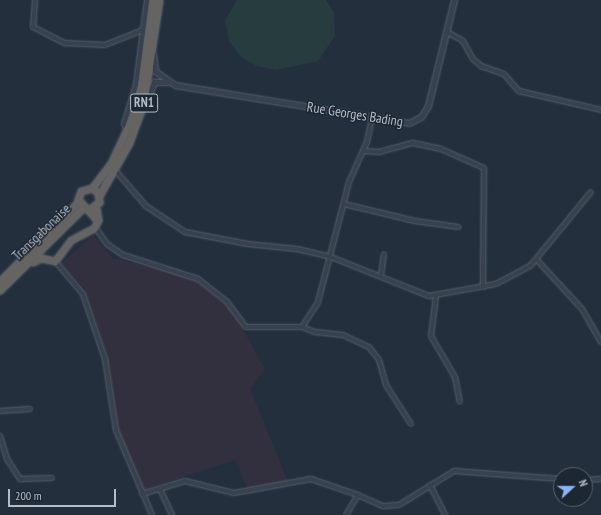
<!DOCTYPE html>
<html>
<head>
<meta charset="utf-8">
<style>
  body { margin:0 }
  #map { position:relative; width:601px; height:515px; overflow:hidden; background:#242f3e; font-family:"PT Sans Narrow",sans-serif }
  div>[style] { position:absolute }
  .medical>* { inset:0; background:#32303f }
  .green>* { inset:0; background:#263c3f }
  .roads { filter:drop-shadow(0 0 1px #565f6c) drop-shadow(0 0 1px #565f6c) }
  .minor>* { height:4px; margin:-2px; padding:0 2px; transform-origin:2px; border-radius:2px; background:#38414e }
  .tertiary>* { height:5px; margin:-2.5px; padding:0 2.5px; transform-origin:2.5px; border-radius:2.5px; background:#38414e }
  .trunk>* { height:7px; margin:-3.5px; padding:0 3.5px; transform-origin:3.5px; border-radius:3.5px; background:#656462 }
  span { translate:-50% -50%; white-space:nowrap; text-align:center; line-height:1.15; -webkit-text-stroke:3px #1d2633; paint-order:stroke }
  .shield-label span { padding:1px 3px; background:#1d2633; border:1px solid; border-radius:3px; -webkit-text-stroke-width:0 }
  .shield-label { font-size:13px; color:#b4bcc9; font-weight:700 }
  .street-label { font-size:14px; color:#b4bcc9 }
  .north { position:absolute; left:553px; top:467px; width:40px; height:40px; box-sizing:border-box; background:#1d2633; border:1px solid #59626f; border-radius:50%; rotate:69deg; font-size:11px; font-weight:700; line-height:16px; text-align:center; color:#b4bcc9 }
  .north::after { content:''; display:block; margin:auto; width:14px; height:18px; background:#8ab4f8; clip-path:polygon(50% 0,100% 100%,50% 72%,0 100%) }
  .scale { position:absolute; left:8px; top:489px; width:108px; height:18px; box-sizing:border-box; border:2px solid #b4bcc9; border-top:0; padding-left:5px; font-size:12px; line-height:14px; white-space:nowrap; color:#b4bcc9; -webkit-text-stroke:3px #1d2633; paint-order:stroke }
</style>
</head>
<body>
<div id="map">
  <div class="medical">
    <div style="clip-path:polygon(93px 235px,112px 258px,190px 276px,230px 307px,265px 369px,250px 389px,288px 482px,248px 490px,235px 460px,143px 490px,120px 434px,107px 355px,85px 288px,61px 264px)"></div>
  </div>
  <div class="green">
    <div style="clip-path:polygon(237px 0,326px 0,334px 12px,335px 36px,318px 61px,276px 70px,257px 66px,241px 57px,229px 41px,225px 21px)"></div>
  </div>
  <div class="roads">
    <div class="minor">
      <div style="left:35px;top:0;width:27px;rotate:94deg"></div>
      <div style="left:33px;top:27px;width:36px;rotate:27deg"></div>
      <div style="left:65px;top:43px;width:40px;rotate:2.9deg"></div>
      <div style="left:105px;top:45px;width:41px;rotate:-21.5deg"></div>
      <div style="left:447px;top:32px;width:18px;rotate:29deg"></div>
      <div style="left:463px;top:41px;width:21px;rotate:61deg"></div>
      <div style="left:473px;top:59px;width:11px;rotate:41deg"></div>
      <div style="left:481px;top:66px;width:24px;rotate:19deg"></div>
      <div style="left:504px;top:74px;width:23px;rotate:49deg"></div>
      <div style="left:519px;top:91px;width:84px;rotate:13deg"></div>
      <div style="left:127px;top:129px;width:6px;rotate:-121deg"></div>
      <div style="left:124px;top:124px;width:41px;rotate:-72.9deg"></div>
      <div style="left:136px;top:85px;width:86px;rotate:-82.6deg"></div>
      <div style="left:364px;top:151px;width:15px;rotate:4deg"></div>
      <div style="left:379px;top:152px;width:35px;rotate:-15deg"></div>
      <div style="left:413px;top:143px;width:29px;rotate:12deg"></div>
      <div style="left:441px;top:149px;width:47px;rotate:23.8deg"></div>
      <div style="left:484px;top:168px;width:119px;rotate:90.5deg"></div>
      <div style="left:115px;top:170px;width:48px;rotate:49.3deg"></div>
      <div style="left:146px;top:206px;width:47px;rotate:33.7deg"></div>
      <div style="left:185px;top:232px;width:64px;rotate:10.8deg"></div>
      <div style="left:248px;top:244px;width:49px;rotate:5.8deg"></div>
      <div style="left:297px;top:249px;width:35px;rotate:13deg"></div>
      <div style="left:331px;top:257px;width:105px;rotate:21.7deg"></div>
      <div style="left:429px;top:296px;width:68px;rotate:-10.2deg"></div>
      <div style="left:496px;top:284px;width:40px;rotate:-28deg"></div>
      <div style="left:531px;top:265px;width:94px;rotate:-50.6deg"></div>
      <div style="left:344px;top:204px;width:73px;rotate:13.5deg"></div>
      <div style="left:415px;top:221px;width:44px;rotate:7.8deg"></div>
      <div style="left:95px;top:227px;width:21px;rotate:55deg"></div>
      <div style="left:107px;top:244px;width:19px;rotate:35deg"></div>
      <div style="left:123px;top:255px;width:79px;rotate:17.7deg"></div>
      <div style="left:198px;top:279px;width:37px;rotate:38deg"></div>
      <div style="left:227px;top:302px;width:31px;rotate:53deg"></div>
      <div style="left:246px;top:327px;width:56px"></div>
      <div style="left:302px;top:327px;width:30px;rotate:-57deg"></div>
      <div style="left:318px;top:302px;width:124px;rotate:-75.5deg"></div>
      <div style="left:349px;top:182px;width:44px;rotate:-65.8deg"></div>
      <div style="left:367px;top:142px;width:24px;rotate:-78deg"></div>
      <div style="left:537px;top:260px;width:67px;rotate:47.4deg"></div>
      <div style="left:582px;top:309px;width:38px;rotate:60deg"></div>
      <div style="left:55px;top:261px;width:43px;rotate:49.7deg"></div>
      <div style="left:83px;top:294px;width:69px;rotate:71.3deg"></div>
      <div style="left:105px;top:359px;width:72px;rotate:81.2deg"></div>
      <div style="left:116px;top:430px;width:92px;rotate:67deg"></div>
      <div style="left:381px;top:275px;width:21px;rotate:-82deg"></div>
      <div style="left:436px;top:296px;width:40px;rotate:97.1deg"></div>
      <div style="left:431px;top:336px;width:48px;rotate:59.7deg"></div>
      <div style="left:455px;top:377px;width:25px;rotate:79deg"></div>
      <div style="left:302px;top:327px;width:14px;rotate:21deg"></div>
      <div style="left:315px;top:332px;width:28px;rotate:6deg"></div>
      <div style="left:343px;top:335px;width:29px;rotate:25deg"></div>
      <div style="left:369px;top:347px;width:16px;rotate:52deg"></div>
      <div style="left:379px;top:360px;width:26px;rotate:74deg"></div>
      <div style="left:386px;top:385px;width:46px;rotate:57.3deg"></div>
      <div style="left:0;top:411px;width:30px;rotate:-4deg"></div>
      <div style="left:0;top:436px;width:24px;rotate:73deg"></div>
      <div style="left:7px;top:459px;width:24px;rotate:57deg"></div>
      <div style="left:20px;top:479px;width:32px;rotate:-2deg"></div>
      <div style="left:585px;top:480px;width:16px;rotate:-4deg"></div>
      <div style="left:430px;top:485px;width:34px;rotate:63deg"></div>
      <div style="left:160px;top:489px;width:29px;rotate:65deg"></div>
      <div style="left:142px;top:494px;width:45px;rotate:-16.8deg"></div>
      <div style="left:185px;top:481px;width:50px;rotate:13.8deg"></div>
      <div style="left:234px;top:493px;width:78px;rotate:-10.3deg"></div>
      <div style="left:311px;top:479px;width:50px;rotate:18.8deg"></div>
      <div style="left:346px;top:515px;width:23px;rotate:-59deg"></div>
      <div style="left:358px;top:495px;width:27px;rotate:24deg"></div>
      <div style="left:383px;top:506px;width:16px;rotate:-4deg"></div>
      <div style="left:399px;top:505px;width:65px;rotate:-31.7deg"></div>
      <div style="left:454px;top:471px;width:107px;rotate:4.3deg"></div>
    </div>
    <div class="tertiary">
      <div style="left:153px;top:54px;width:17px;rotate:83deg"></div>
      <div style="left:155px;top:71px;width:24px;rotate:35deg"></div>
      <div style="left:175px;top:85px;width:237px;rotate:9.2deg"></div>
      <div style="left:409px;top:123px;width:13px;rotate:-27deg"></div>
      <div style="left:421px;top:117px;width:13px;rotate:-58deg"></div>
      <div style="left:428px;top:106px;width:109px;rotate:-76.2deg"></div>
      <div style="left:146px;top:101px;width:21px;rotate:-67deg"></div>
      <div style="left:154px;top:82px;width:13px"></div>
    </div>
    <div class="trunk">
      <div style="left:92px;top:188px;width:31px;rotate:-53deg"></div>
      <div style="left:111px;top:163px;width:52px;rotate:-64.9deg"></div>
      <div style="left:133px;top:116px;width:30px;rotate:-75deg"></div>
      <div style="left:141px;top:87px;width:88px;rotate:-82.1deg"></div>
      <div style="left:99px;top:196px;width:61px;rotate:-60.5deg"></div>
      <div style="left:129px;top:143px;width:40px;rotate:-69.8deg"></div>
      <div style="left:143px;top:105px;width:106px;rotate:-81.3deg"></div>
      <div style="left:88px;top:210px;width:14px;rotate:-36deg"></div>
      <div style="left:99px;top:202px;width:9px;rotate:-96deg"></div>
      <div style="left:98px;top:193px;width:8px;rotate:-140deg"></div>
      <div style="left:92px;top:188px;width:11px;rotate:165deg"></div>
      <div style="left:81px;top:191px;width:9px;rotate:111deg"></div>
      <div style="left:78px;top:199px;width:27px;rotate:48deg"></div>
      <div style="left:33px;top:262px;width:9px;rotate:-27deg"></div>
      <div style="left:41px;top:258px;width:14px;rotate:12deg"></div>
      <div style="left:55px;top:261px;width:26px;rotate:-53deg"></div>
      <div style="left:71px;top:240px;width:26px;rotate:-28deg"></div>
      <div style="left:94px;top:228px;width:9px;rotate:-63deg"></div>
      <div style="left:98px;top:220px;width:13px;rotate:-99deg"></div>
      <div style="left:0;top:281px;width:111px;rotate:-45.4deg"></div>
      <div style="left:0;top:290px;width:117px;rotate:-44.7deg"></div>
    </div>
  </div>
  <div class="shield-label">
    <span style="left:144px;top:103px">RN1</span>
  </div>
  <div class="street-label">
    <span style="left:355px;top:114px;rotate:9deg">Rue Georges Bading</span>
    <span style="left:41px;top:232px;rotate:-44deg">Transgabonaise</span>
  </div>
  <div class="north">N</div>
  <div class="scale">200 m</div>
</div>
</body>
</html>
